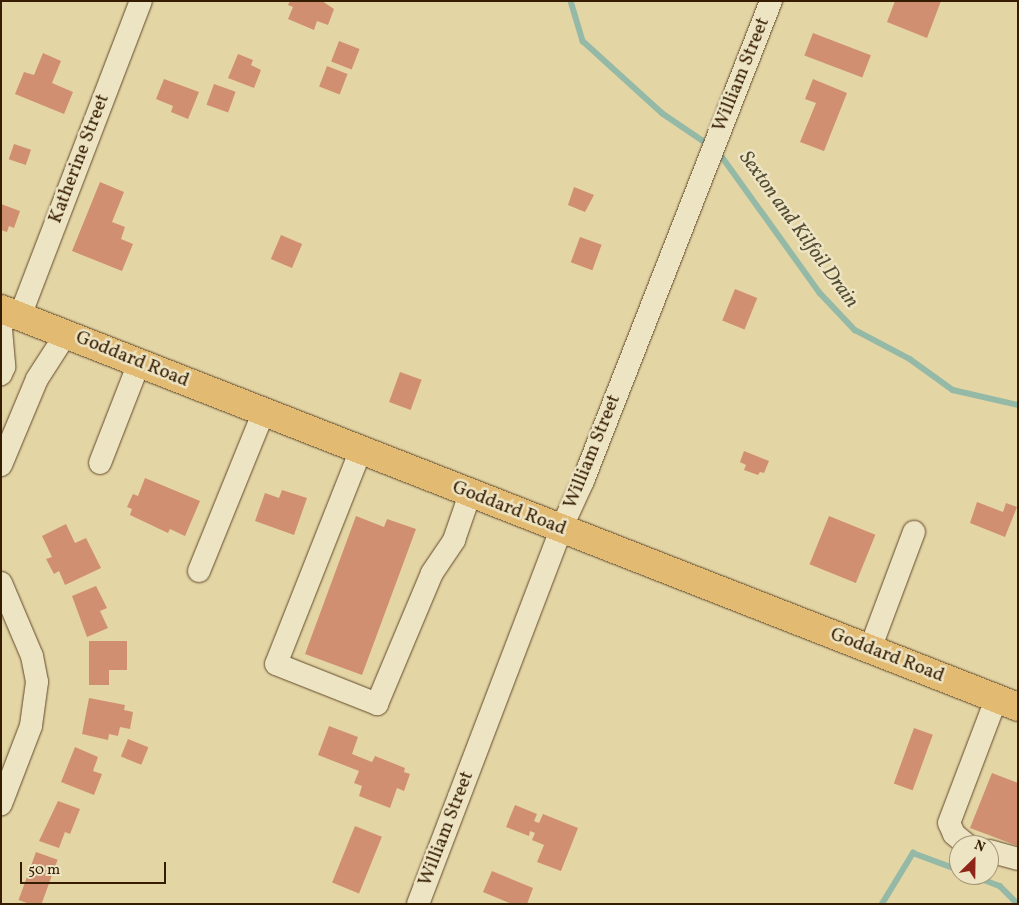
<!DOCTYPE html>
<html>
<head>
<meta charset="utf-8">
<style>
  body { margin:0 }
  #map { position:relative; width:1019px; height:905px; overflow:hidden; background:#e4d5a5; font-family:Vollkorn,serif }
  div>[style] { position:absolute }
  .stream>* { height:5.5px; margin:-2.75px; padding:0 2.75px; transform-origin:2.75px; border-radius:2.75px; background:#95b9a7 }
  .building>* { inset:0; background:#d18f71; transform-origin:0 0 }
  .roads { filter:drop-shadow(0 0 1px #624a29) drop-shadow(0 0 1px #624a29) }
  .minor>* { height:22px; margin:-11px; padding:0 11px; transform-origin:11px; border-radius:11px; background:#ede4c4 }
  .major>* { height:28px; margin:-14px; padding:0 14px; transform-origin:14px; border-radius:14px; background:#e2ba72 }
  span { translate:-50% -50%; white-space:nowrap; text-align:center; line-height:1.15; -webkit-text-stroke:5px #ede4c4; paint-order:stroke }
  .street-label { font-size:19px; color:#361c00 }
  .water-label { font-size:20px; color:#524b32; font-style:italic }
  .frame { position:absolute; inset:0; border:2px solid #361c00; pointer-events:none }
  .north { position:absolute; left:949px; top:835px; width:50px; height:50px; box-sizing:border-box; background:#ede4c4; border:1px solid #a49476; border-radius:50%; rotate:23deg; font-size:14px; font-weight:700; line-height:20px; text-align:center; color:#361c00 }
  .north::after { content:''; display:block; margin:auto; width:18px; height:22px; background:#8f2418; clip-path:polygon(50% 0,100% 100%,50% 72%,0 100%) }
  .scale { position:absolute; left:20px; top:862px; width:146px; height:22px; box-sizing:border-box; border:2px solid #361c00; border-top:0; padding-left:6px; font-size:15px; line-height:18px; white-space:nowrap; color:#361c00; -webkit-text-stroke:4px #ede4c4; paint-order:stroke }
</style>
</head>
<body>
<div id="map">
  <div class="stream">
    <div style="left:571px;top:1px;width:42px;rotate:73.3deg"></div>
    <div style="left:583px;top:41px;width:107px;rotate:42.3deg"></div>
    <div style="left:662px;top:113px;width:57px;rotate:34.2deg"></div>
    <div style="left:718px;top:151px;width:175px;rotate:54.3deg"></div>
    <div style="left:820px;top:293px;width:51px;rotate:46.6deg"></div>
    <div style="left:855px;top:330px;width:62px;rotate:27.8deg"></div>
    <div style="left:910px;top:359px;width:53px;rotate:35.8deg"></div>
    <div style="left:953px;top:390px;width:67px;rotate:13deg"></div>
    <div style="left:971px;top:875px;width:31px;rotate:21deg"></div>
    <div style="left:1000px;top:886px;width:23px;rotate:45deg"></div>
    <div style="left:882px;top:904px;width:60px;rotate:-58.7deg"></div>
    <div style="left:913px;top:853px;width:49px;rotate:20.3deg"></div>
  </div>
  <div class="building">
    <div style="clip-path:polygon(290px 1px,322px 1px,334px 9px,328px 25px,317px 21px,314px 30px,288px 19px,293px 7px,288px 5px)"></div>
    <div style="clip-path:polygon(895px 1px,941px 1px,927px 38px,887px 22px)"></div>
    <div style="left:813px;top:33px;width:62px;height:24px;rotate:21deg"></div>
    <div style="left:339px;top:41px;width:22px;height:22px;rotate:21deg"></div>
    <div style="clip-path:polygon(43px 53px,61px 61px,52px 83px,73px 92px,64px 114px,15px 94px,24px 72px,34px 75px)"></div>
    <div style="clip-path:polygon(238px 54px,253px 60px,251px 65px,261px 70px,254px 88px,228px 78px)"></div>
    <div style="left:327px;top:66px;width:22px;height:22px;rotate:21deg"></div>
    <div style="clip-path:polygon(164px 79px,199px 92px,188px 119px,171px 112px,173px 106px,156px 99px)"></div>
    <div style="clip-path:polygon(813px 79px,847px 93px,824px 151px,800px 142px,816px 103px,805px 99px)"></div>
    <div style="left:214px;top:84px;width:23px;height:22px;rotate:20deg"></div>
    <div style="left:14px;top:144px;width:18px;height:16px;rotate:19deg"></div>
    <div style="clip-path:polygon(100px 182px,124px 192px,112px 222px,125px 227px,121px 239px,133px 244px,122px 271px,72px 251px)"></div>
    <div style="clip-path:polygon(574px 187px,594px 195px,585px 212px,568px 205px)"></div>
    <div style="clip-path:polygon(1px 204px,20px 211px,14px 228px,9px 226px,7px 232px,1px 230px)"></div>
    <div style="left:281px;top:235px;width:23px;height:26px;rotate:23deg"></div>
    <div style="left:580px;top:237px;width:23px;height:27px;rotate:20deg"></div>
    <div style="left:735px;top:289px;width:24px;height:34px;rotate:22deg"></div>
    <div style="left:400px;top:372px;width:23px;height:32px;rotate:20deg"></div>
    <div style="clip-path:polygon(744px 451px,769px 461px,764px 473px,760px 472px,758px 475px,744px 470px,746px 465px,740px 462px)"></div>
    <div style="clip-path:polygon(145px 478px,200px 501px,185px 536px,170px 529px,168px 533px,130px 515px,132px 509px,127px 507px,133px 494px,138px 496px)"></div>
    <div style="clip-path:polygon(282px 490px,307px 498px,294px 535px,255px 521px,265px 493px,279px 498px)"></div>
    <div style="clip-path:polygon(977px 502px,1003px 512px,1006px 503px,1017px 507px,1005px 537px,970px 523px)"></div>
    <div style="clip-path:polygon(356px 516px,384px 527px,387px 519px,416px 529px,362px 675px,305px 654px)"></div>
    <div style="left:829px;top:516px;width:50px;height:52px;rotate:22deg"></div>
    <div style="clip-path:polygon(66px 524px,75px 543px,86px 538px,101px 568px,65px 585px,59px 571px,54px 574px,46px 559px,52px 557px,42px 536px)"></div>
    <div style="clip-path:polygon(96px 586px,107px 608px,100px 611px,108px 628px,87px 637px,72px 596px)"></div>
    <div style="clip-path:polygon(89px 641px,127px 641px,127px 670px,109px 670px,109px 685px,89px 685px)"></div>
    <div style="clip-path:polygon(89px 698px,125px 705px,124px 710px,133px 712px,130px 729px,120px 727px,118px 736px,109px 734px,108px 740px,82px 734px)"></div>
    <div style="clip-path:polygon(329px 726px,358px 737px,352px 754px,372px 762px,375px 756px,405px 768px,404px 772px,410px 774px,404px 791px,397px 788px,390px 808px,359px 796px,362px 786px,354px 783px,359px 771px,318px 755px)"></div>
    <div style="left:914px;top:728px;width:20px;height:59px;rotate:20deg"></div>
    <div style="left:128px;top:739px;width:22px;height:19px;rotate:22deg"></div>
    <div style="clip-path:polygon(75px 747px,98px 757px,93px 771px,102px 774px,94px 795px,61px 782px)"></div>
    <div style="clip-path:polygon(992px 773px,1018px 783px,1018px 846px,970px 828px)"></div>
    <div style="clip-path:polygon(58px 801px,80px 809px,70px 834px,65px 832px,59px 848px,39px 841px)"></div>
    <div style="clip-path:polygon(515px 805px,537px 814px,534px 821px,539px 823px,543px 814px,578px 828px,561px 871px,537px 862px,544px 845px,532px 840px,535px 833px,530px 831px,529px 836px,506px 827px)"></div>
    <div style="left:355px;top:826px;width:29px;height:61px;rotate:22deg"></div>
    <div style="left:36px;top:852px;width:23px;height:51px;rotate:20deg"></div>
    <div style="clip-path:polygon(492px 871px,533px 888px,527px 904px,512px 904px,483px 892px)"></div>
  </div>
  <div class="roads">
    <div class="minor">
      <div style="left:20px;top:316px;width:337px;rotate:-69deg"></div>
      <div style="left:1px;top:329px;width:38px;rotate:85deg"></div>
      <div style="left:4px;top:367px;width:8px;rotate:113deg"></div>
      <div style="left:360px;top:452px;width:228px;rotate:111.6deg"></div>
      <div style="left:276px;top:664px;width:109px;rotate:21.6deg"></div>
      <div style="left:377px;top:704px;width:142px;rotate:-67.2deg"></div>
      <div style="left:432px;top:573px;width:40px;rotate:-56deg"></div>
      <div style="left:454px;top:540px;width:49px;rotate:-70.8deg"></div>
      <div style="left:100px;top:463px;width:107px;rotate:-68.7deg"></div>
      <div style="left:1px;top:465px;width:93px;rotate:-67.3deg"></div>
      <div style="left:37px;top:379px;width:54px;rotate:-57.2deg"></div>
      <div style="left:199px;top:571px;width:170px;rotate:-67.9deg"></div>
      <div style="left:1px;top:583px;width:79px;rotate:67deg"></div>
      <div style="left:32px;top:656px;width:26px;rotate:79deg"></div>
      <div style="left:37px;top:682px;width:44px;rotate:97.8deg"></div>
      <div style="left:31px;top:726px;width:84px;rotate:111deg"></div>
      <div style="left:870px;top:649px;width:125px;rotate:-69.4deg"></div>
      <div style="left:967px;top:845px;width:17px;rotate:-140deg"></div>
      <div style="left:954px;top:834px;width:12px;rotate:-114deg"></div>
      <div style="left:949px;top:823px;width:133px;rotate:-69.2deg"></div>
      <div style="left:989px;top:851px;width:30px;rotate:15deg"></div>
      <div style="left:418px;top:904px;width:401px;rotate:-69.1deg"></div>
      <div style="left:561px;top:529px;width:53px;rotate:-65.4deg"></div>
      <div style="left:583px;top:481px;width:516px;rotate:-68.61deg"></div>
    </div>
    <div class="major">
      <div style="left:1px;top:309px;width:1092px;rotate:21.37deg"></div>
    </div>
  </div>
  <div class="street-label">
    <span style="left:742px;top:75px;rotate:-68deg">William Street</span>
    <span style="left:80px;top:159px;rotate:-69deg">Katherine Street</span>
    <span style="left:132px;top:360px;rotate:22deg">Goddard Road</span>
    <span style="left:593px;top:452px;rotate:-68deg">William Street</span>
    <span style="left:509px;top:509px;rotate:21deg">Goddard Road</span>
    <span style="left:887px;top:656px;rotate:21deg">Goddard Road</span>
    <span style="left:447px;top:829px;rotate:-69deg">William Street</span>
  </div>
  <div class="water-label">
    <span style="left:798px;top:230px;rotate:54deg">Sexton and Kilfoil Drain</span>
  </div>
  <div class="frame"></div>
  <div class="north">N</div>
  <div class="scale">50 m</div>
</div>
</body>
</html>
